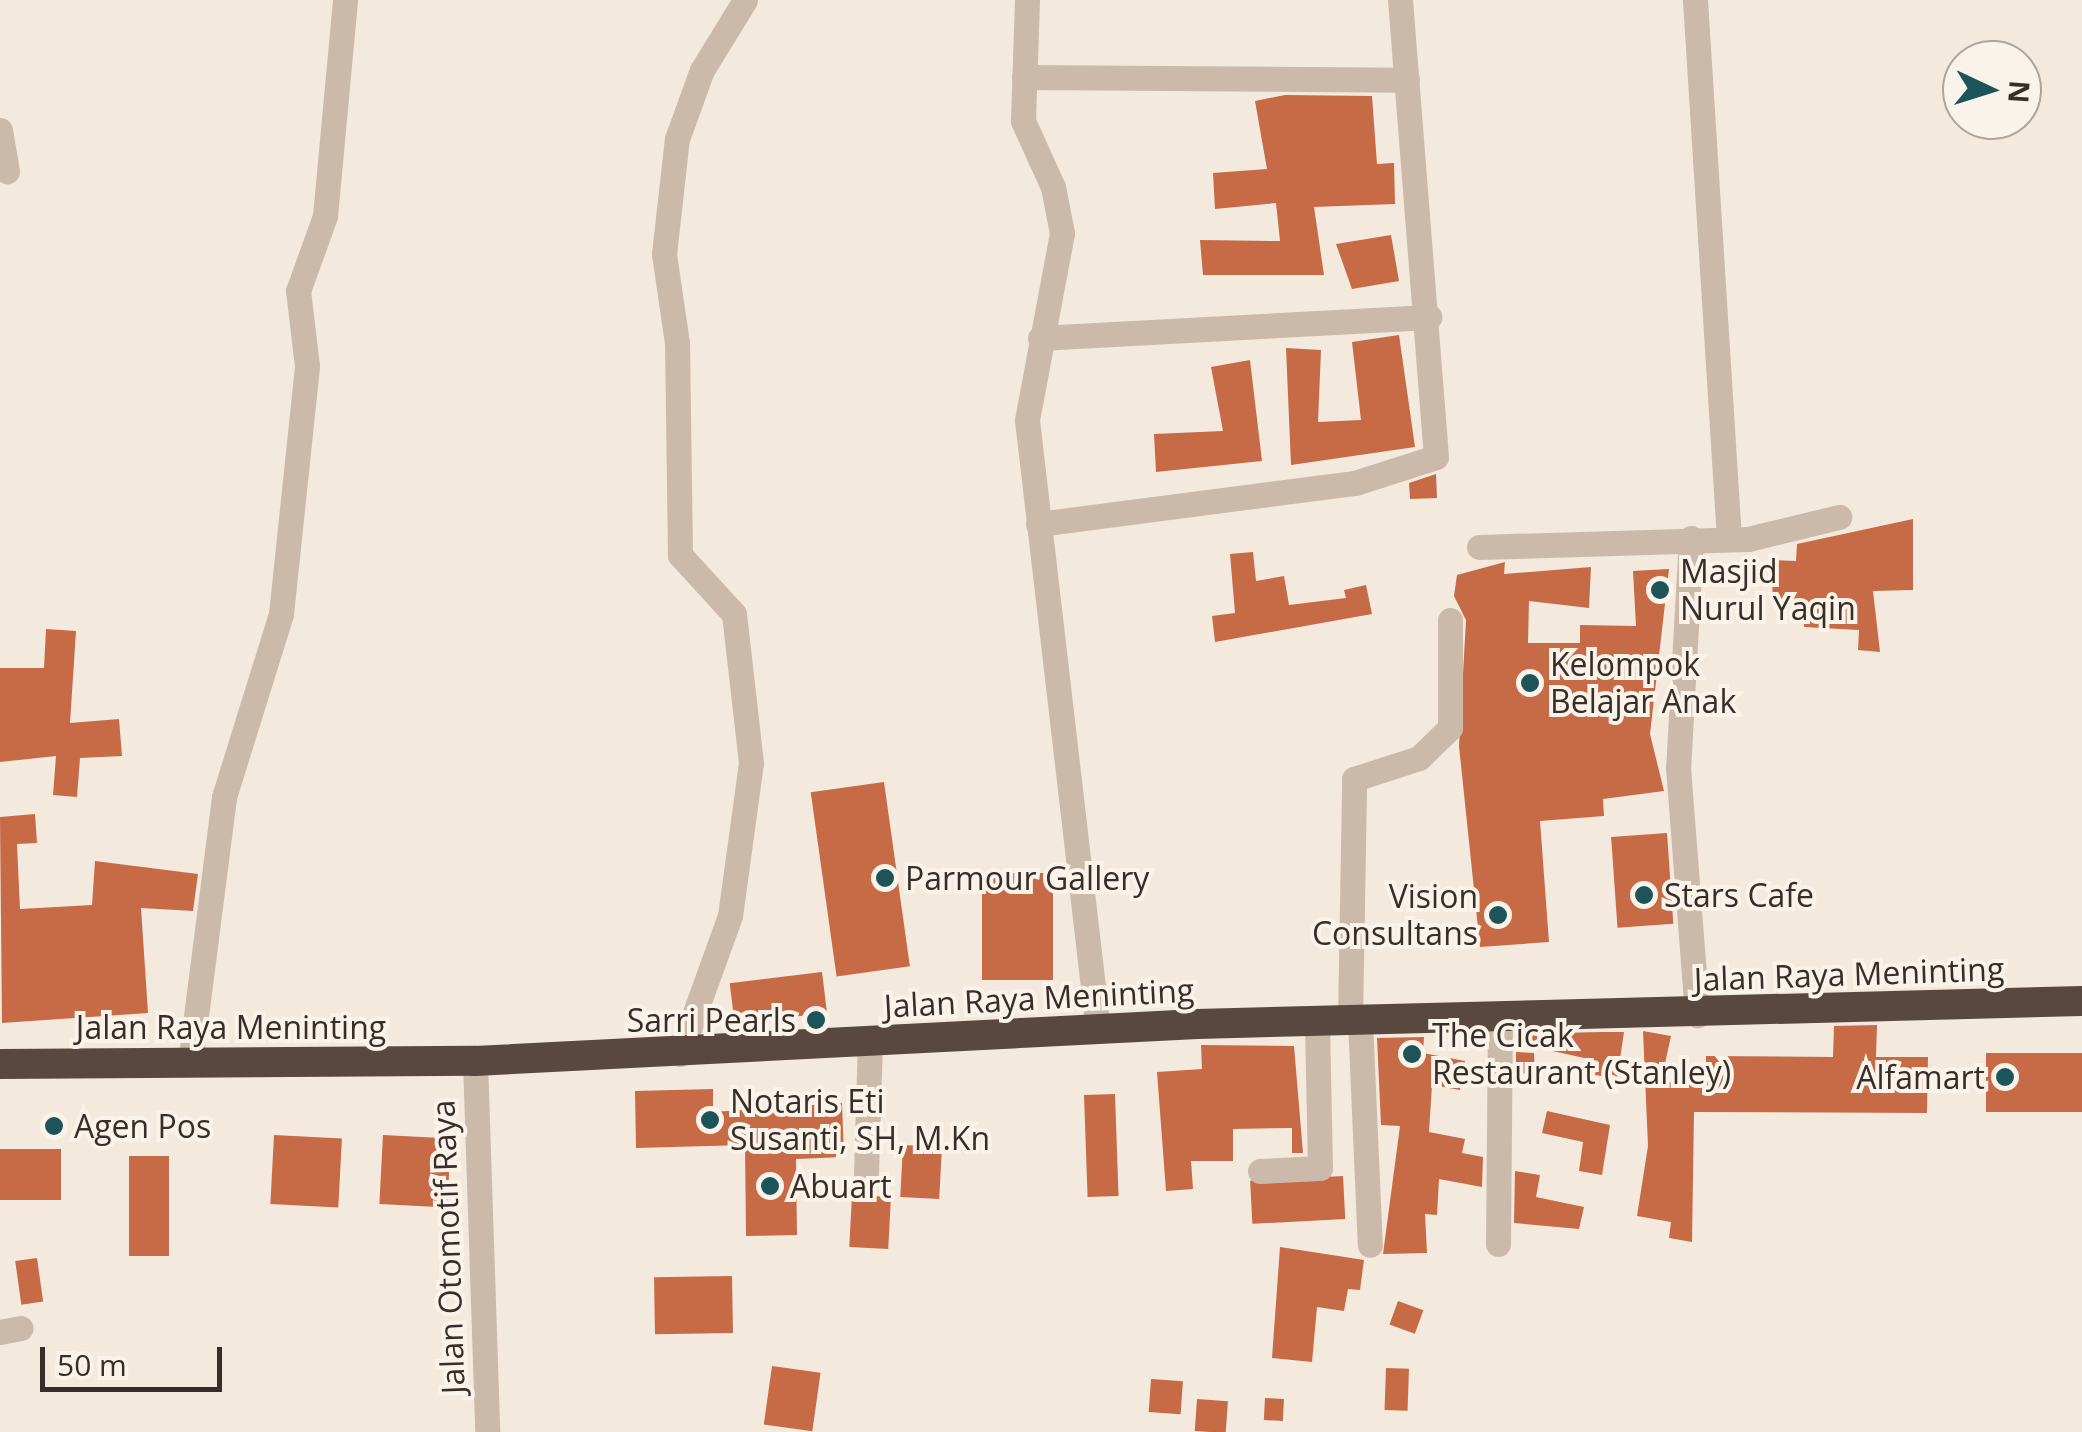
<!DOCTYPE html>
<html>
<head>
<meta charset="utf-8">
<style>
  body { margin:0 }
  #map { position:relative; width:2082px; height:1432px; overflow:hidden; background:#f3e9dd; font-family:"Open Sans",sans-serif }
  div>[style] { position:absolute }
  .building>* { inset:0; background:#c76a46; transform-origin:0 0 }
  .minor>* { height:25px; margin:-12.5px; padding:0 12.5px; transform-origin:12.5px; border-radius:12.5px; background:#cbbaa9 }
  .highway>* { height:30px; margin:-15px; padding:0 15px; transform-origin:15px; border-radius:15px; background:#594840 }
  .dots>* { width:28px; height:28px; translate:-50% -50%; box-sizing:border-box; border:5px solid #faf3ea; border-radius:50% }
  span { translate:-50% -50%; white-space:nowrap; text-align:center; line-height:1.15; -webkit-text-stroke:8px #faf3ea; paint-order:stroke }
  .poi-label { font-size:32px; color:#382e29 }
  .left { translate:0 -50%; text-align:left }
  .right { translate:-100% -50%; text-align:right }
  .street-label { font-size:32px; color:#382e29 }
  .north { position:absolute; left:1942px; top:40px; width:100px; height:100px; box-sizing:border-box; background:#faf3ea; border:2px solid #aca49d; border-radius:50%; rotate:94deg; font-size:28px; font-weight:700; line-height:40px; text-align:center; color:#382e29 }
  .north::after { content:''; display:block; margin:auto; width:35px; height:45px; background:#1d545a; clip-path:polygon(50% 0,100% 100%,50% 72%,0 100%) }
  .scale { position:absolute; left:40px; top:1347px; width:182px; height:45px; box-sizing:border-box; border:5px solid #382e29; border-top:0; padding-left:12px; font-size:30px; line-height:35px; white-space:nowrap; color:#382e29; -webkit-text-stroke:8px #faf3ea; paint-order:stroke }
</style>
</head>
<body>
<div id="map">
  <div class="building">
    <div style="clip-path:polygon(1285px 95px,1372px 96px,1377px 164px,1394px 163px,1395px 204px,1314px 207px,1324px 275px,1203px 275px,1200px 240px,1280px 241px,1276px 203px,1215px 209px,1213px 173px,1267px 169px,1255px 101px)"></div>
    <div style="clip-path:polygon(1391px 235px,1399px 281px,1352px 289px,1336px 244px)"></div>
    <div style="clip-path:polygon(1399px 335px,1415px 447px,1291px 465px,1286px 348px,1321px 350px,1318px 422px,1361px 420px,1352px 342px)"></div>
    <div style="clip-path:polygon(1250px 360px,1262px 461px,1156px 472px,1154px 434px,1223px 431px,1211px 367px)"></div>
    <div style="clip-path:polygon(1436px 474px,1437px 498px,1410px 499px,1409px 483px)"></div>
    <div style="clip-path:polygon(1913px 519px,1913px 590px,1873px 591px,1880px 652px,1858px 650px,1859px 630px,1804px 627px,1804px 602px,1773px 602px,1771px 560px,1796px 561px,1797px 544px)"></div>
    <div style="clip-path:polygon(1253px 552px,1256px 581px,1284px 576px,1289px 605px,1346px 598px,1344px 590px,1366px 585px,1372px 614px,1215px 642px,1212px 616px,1235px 613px,1230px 554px)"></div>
    <div style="clip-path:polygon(1505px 562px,1504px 574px,1591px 567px,1589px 608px,1529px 601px,1528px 643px,1580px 643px,1580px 625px,1636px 626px,1633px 571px,1669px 569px,1650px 734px,1664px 791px,1603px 799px,1604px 816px,1540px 821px,1549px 942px,1480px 947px,1459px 746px,1466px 620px,1454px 596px,1457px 575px)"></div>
    <div style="clip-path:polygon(46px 629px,76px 631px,70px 723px,119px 719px,122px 756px,80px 758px,77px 797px,53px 795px,56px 756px,0 762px,0 668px,44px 668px)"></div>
    <div style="left:884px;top:782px;width:186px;height:74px;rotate:82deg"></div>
    <div style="clip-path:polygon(35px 814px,37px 843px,17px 844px,20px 909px,92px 905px,95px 861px,198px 874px,193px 911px,141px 908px,148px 1013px,2px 1023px,0 817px)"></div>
    <div style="left:1667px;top:833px;width:91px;height:56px;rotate:86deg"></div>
    <div style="left:982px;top:873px;width:71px;height:107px"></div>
    <div style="left:822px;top:972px;width:41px;height:93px;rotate:83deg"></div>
    <div style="clip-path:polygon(1877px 1025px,1876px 1057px,1928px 1057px,1927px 1113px,1694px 1112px,1692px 1242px,1669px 1238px,1671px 1222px,1637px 1216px,1648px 1146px,1643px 1031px,1671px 1036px,1661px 1082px,1706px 1083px,1706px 1056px,1833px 1057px,1834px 1026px)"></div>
    <div style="clip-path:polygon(1602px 1032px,1624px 1032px,1617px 1079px,1595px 1075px,1598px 1061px,1516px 1043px,1516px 1034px)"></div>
    <div style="clip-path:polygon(1424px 1037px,1423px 1053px,1465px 1061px,1460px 1090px,1432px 1085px,1429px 1132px,1465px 1139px,1462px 1153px,1483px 1157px,1482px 1187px,1439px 1179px,1437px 1215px,1425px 1214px,1427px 1253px,1383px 1254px,1400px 1126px,1381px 1125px,1377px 1038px)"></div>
    <div style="clip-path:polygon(1201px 1045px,1294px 1046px,1303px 1153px,1292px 1153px,1292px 1128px,1233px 1129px,1233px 1161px,1191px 1161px,1193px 1189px,1166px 1191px,1157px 1072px,1202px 1069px)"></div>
    <div style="clip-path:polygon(1516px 1052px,1534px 1053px,1535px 1074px,1516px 1073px)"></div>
    <div style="left:2082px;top:1053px;width:59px;height:96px;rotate:90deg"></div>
    <div style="clip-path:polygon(713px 1089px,713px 1112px,842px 1103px,844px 1157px,796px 1159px,797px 1235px,746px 1236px,745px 1145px,636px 1148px,635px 1091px)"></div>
    <div style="left:1115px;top:1094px;width:102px;height:31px;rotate:88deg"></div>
    <div style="clip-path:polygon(1547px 1111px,1610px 1125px,1602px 1175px,1579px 1171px,1583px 1142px,1542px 1133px)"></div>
    <div style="left:274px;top:1135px;width:68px;height:69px;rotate:3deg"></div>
    <div style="left:383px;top:1135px;width:68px;height:69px;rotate:3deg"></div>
    <div style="left:903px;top:1145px;width:39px;height:52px;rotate:3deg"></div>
    <div style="left:0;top:1149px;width:61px;height:51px"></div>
    <div style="left:129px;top:1156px;width:40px;height:100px"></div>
    <div style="clip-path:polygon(1515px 1171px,1540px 1175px,1536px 1197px,1584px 1207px,1579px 1229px,1514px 1223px)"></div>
    <div style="left:1343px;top:1176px;width:43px;height:93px;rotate:87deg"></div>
    <div style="left:852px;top:1195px;width:39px;height:52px;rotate:3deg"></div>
    <div style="clip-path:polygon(1280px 1247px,1364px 1260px,1360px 1290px,1348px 1289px,1344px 1311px,1317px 1307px,1312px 1362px,1272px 1358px)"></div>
    <div style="left:37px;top:1258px;width:44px;height:22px;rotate:82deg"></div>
    <div style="left:732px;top:1276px;width:57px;height:78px;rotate:89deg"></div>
    <div style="left:1398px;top:1301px;width:27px;height:25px;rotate:20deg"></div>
    <div style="left:772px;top:1366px;width:49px;height:59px;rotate:8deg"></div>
    <div style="left:1386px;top:1368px;width:23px;height:42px;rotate:2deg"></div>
    <div style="left:1151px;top:1379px;width:32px;height:33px;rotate:4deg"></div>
    <div style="left:1265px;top:1398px;width:19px;height:22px;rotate:3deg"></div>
    <div style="left:1197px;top:1399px;width:31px;height:32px;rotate:4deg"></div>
  </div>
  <div class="minor">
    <div style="left:1027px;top:0;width:121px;rotate:91.9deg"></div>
    <div style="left:1023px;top:121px;width:72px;rotate:65.6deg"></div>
    <div style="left:1053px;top:187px;width:47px;rotate:78.9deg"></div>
    <div style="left:1062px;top:233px;width:190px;rotate:100.6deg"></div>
    <div style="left:1027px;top:420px;width:614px;rotate:83.36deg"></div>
    <div style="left:1695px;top:0;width:540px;rotate:86.39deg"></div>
    <div style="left:1024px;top:77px;width:383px;rotate:0.4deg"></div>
    <div style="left:0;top:130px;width:42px;rotate:80.3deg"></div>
    <div style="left:1040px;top:338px;width:390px;rotate:-3.1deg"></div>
    <div style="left:1038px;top:524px;width:320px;rotate:-7.4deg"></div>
    <div style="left:1355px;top:483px;width:85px;rotate:-17.8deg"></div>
    <div style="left:1436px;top:457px;width:458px;rotate:-94.5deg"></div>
    <div style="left:1691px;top:538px;width:229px;rotate:93.2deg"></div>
    <div style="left:1678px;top:767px;width:249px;rotate:85.6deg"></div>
    <div style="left:1479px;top:547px;width:269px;rotate:-1.7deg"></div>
    <div style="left:1748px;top:539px;width:94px;rotate:-13.6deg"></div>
    <div style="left:1350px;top:1020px;width:241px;rotate:-89deg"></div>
    <div style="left:1354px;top:779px;width:68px;rotate:-17.9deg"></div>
    <div style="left:1419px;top:758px;width:43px;rotate:-44.1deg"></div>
    <div style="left:1450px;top:728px;width:108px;rotate:-90deg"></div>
    <div style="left:1360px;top:1020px;width:225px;rotate:87.5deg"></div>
    <div style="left:680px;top:1054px;width:147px;rotate:-70.1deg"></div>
    <div style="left:730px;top:916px;width:154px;rotate:-82.2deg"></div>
    <div style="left:751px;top:763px;width:150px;rotate:-96.5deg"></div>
    <div style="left:734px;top:614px;width:80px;rotate:-132.5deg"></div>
    <div style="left:680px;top:555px;width:212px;rotate:-90.8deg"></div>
    <div style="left:677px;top:343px;width:90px;rotate:-98.3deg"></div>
    <div style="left:664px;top:254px;width:116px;rotate:-83.6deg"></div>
    <div style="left:677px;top:139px;width:73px;rotate:-70.1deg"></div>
    <div style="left:702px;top:70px;width:82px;rotate:-58.4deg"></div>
    <div style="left:475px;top:1061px;width:371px;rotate:88.1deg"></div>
    <div style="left:190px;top:1063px;width:268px;rotate:-82.7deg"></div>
    <div style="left:224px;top:797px;width:192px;rotate:-72.7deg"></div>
    <div style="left:281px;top:614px;width:249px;rotate:-84deg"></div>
    <div style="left:307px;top:366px;width:76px;rotate:-96.8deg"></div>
    <div style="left:298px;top:291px;width:80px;rotate:-70.2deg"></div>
    <div style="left:325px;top:216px;width:217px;rotate:-84.7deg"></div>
    <div style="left:1260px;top:1171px;width:60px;rotate:-2.9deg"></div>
    <div style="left:1320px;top:1168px;width:147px;rotate:-91.2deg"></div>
    <div style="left:866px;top:1174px;width:131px;rotate:-88.3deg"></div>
    <div style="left:1498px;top:1244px;width:226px;rotate:-89.5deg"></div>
    <div style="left:0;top:1332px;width:21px;rotate:-11deg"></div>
  </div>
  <div class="highway">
    <div style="left:0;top:1064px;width:475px;rotate:-0.4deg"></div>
    <div style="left:475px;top:1061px;width:723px;rotate:-2.93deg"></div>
    <div style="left:1197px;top:1024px;width:885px;rotate:-1.49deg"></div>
  </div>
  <div class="dots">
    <div style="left:1660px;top:590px;background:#1d545a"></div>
    <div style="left:1530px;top:683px;background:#1d545a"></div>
    <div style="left:885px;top:878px;background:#1d545a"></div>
    <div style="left:1644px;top:895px;background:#1d545a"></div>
    <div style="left:1498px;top:915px;background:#1d545a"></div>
    <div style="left:816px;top:1020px;background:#1d545a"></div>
    <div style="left:1412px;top:1054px;background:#1d545a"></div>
    <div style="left:2005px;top:1077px;background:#1d545a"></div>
    <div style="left:710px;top:1120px;background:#1d545a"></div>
    <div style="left:54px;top:1126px;background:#1d545a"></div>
    <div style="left:770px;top:1186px;background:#1d545a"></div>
  </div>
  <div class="poi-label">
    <span class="left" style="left:1680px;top:590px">Masjid<br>Nurul Yaqin</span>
    <span class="left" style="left:1550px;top:683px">Kelompok<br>Belajar Anak</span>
    <span class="left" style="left:905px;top:878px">Parmour Gallery</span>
    <span class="left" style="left:1664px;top:895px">Stars Cafe</span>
    <span class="right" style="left:1478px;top:915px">Vision<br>Consultans</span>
    <span class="right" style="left:796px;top:1020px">Sarri Pearls</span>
    <span class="left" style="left:1432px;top:1054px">The Cicak<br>Restaurant (Stanley)</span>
    <span class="right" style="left:1985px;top:1077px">Alfamart</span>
    <span class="left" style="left:730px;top:1120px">Notaris Eti<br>Susanti, SH, M.Kn</span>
    <span class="left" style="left:74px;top:1126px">Agen Pos</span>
    <span class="left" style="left:790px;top:1186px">Abuart</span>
  </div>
  <div class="street-label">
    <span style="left:1849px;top:974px;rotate:-2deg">Jalan Raya Meninting</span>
    <span style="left:1039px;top:998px;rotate:-3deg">Jalan Raya Meninting</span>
    <span style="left:231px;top:1027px">Jalan Raya Meninting</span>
    <span style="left:448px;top:1247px;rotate:-92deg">Jalan Otomotif Raya</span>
  </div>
  <div class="north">N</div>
  <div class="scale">50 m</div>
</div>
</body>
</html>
